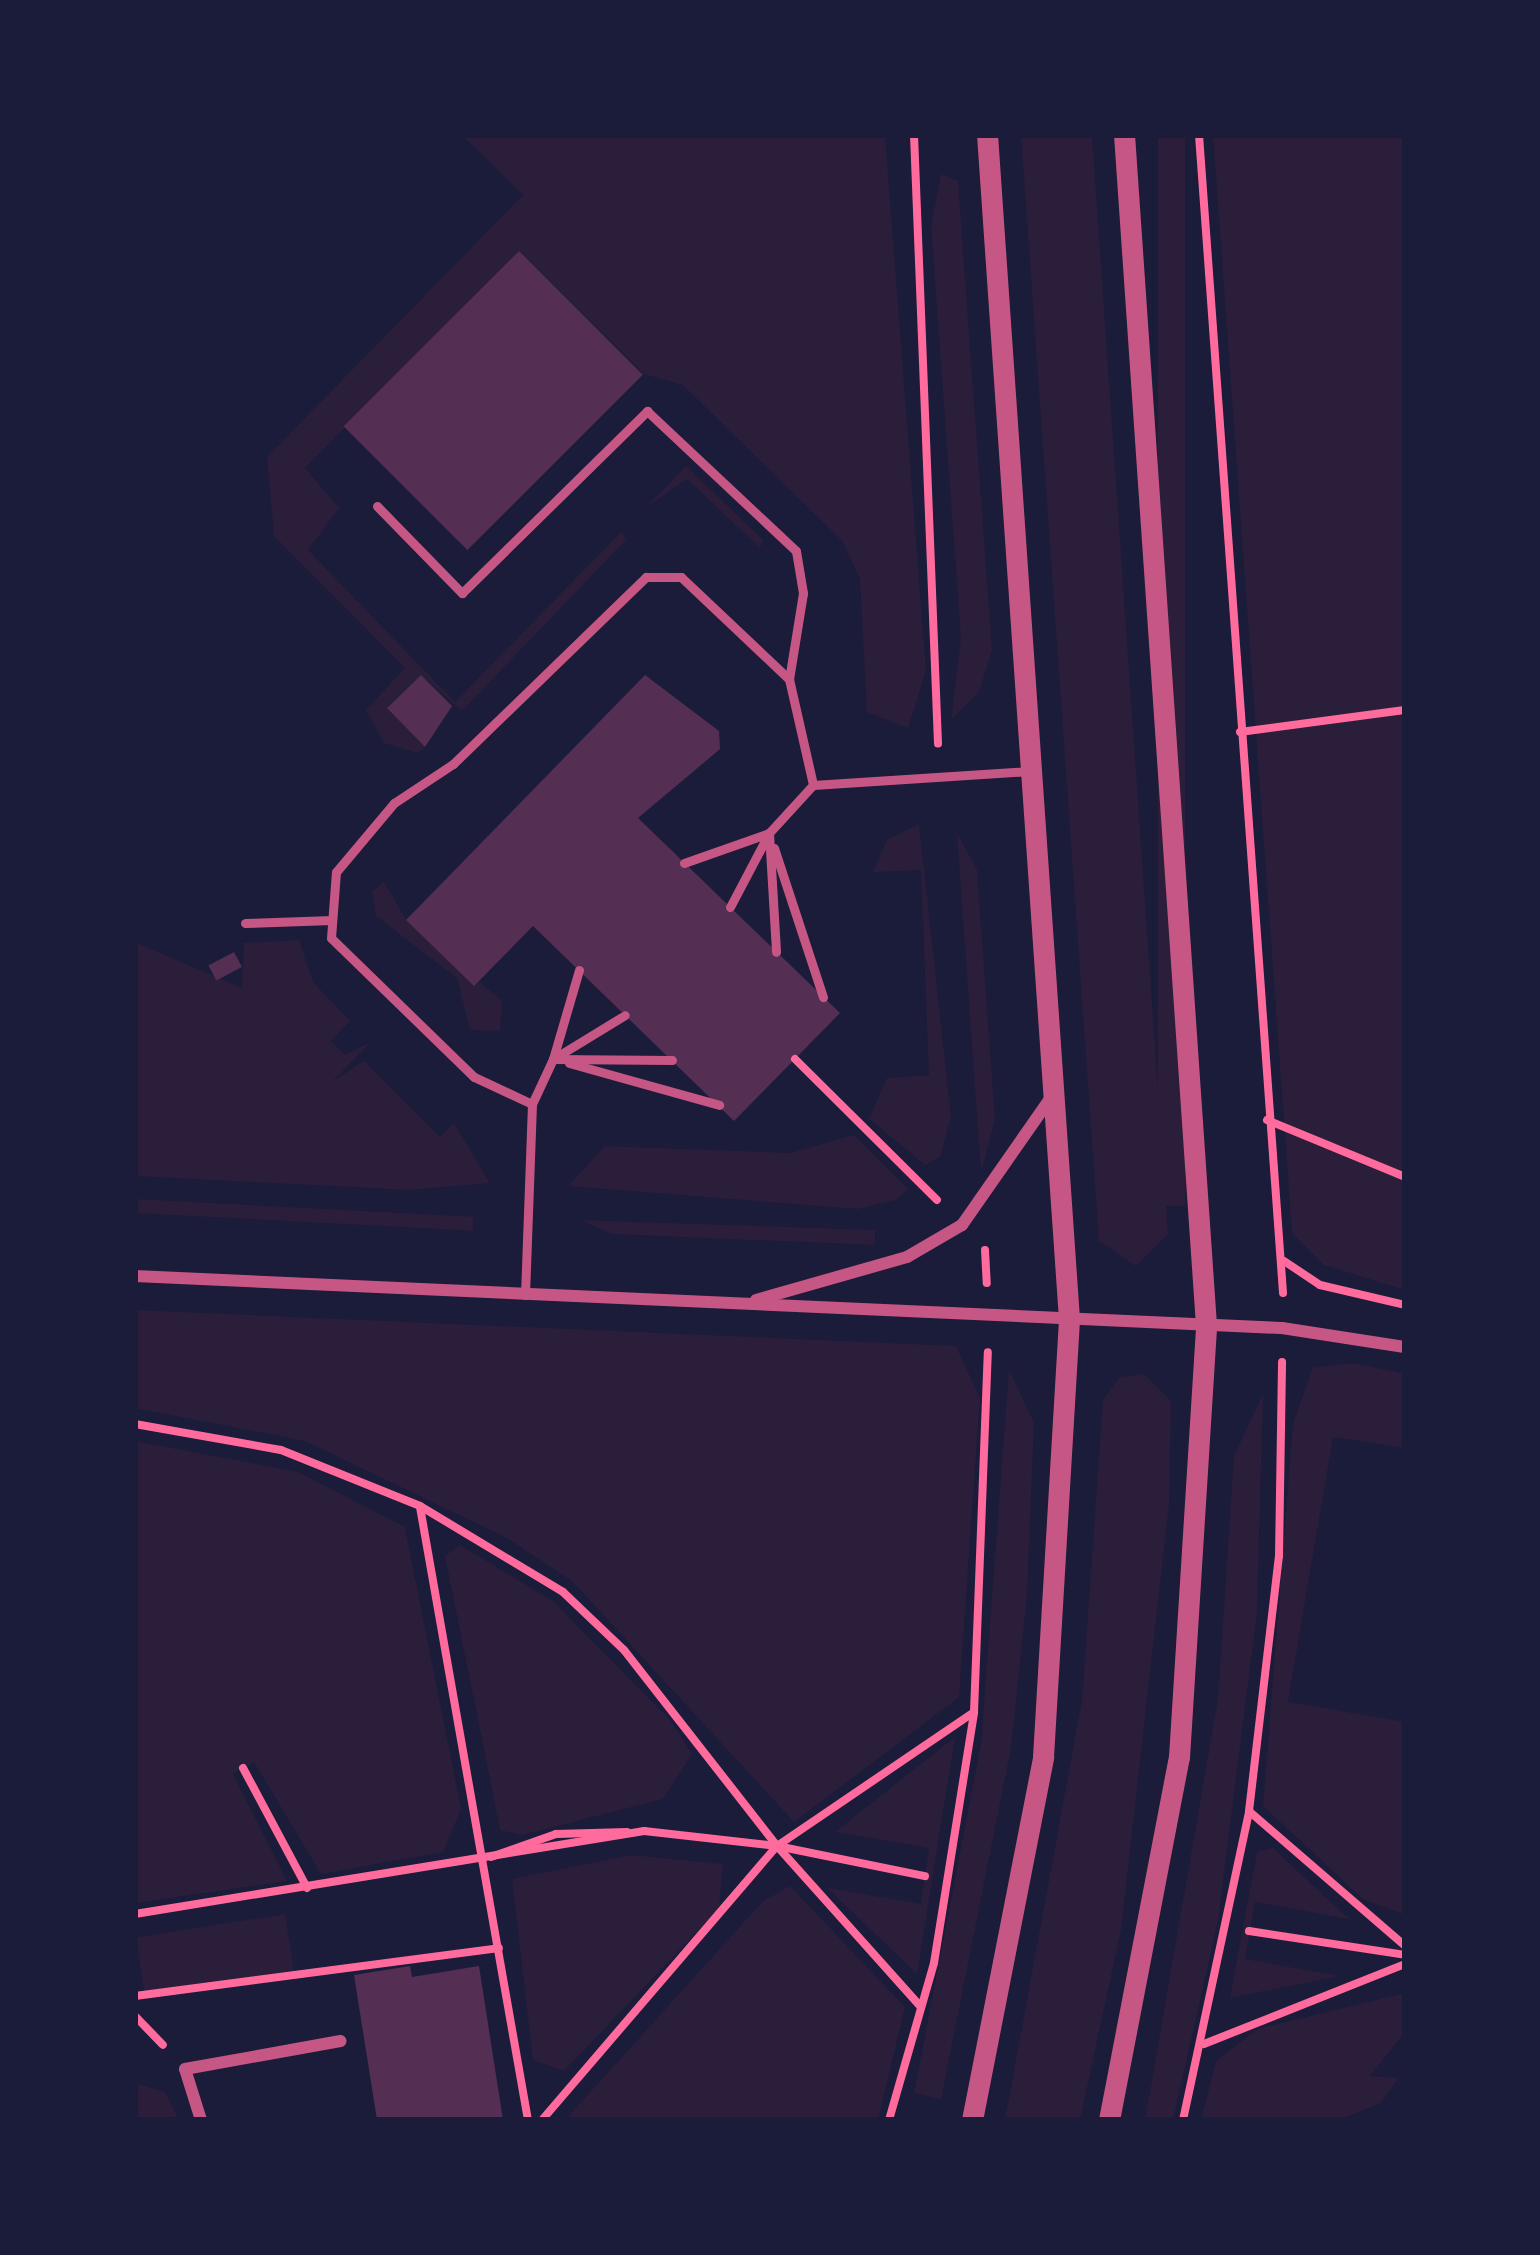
<!DOCTYPE html>
<html>
<head>
<meta charset="utf-8">
<style>
  body { margin:0 }
  #map { position:relative; width:1540px; height:2255px; overflow:hidden; background:#1b1b3a; font-family:Karla,sans-serif }
  div>[style] { position:absolute }
  .green>* { inset:0; background:#2a1e3b; transform-origin:0 0 }
  .building>* { inset:0; background:#542f53; transform-origin:0 0 }
  .path>* { height:8px; margin:-4px; padding:0 4px; transform-origin:4px; border-radius:4px; background:#ff6b9d }
  .service>* { height:9px; margin:-4.5px; padding:0 4.5px; transform-origin:4.5px; border-radius:4.5px; background:#c65784 }
  .minor>* { height:12px; margin:-6px; padding:0 6px; transform-origin:6px; border-radius:6px; background:#c65784 }
  .tertiary>* { height:21px; margin:-10.5px; padding:0 10.5px; transform-origin:10.5px; border-radius:10.5px; background:#c65784 }
  span { translate:-50% -50%; white-space:nowrap; text-align:center; line-height:1.15; -webkit-text-stroke:12px #1b1b3a; paint-order:stroke }
  .frame { position:absolute; inset:0; border:138px solid #1b1b3a; pointer-events:none }
</style>
</head>
<body>
<div id="map">
  <div class="green">
    <div style="clip-path:polygon(462px 135px,885px 135px,926px 671px,908px 728px,867px 712px,860px 579px,843px 542px,683px 385px,644px 374px,519px 251px,305px 468px,339px 508px,308px 550px,455px 702px,622px 531px,626px 540px,462px 711px,421px 675px,387px 707px,425px 747px,418px 753px,384px 743px,366px 710px,405px 668px,274px 536px,267px 457px,523px 195px)"></div>
    <div style="clip-path:polygon(1021px 135px,1092px 135px,1168px 1234px,1136px 1266px,1099px 1241px)"></div>
    <div style="left:1158px;top:135px;width:27px;height:1071px"></div>
    <div style="clip-path:polygon(1213px 135px,1405px 135px,1405px 1290px,1324px 1265px,1292px 1233px)"></div>
    <div style="clip-path:polygon(941px 174px,958px 181px,992px 650px,979px 692px,951px 720px,961px 639px,931px 226px)"></div>
    <div style="clip-path:polygon(686px 466px,763px 540px,760px 548px,687px 479px,645px 508px)"></div>
    <div style="clip-path:polygon(919px 824px,951px 1117px,940px 1157px,925px 1165px,869px 1119px,887px 1078px,929px 1075px,921px 870px,873px 872px,887px 840px)"></div>
    <div style="clip-path:polygon(957px 833px,977px 869px,995px 1119px,981px 1173px)"></div>
    <div style="clip-path:polygon(384px 882px,407px 921px,502px 1001px,500px 1031px,470px 1030px,457px 978px,376px 916px,372px 891px)"></div>
    <div style="clip-path:polygon(299px 940px,313px 982px,350px 1021px,331px 1041px,345px 1055px,371px 1042px,332px 1082px,364px 1061px,440px 1137px,454px 1123px,490px 1183px,409px 1190px,135px 1176px,135px 942px,242px 988px,244px 943px)"></div>
    <div style="clip-path:polygon(854px 1135px,908px 1189px,895px 1200px,858px 1209px,568px 1186px,605px 1146px,790px 1153px)"></div>
    <div style="left:135px;top:1199px;width:339px;height:14px;rotate:3deg"></div>
    <div style="clip-path:polygon(580px 1220px,875px 1230px,875px 1245px,611px 1234px)"></div>
    <div style="clip-path:polygon(135px 1310px,956px 1346px,980px 1398px,959px 1697px,794px 1822px,573px 1582px,507px 1538px,305px 1441px,135px 1408px)"></div>
    <div style="clip-path:polygon(1355px 1363px,1405px 1374px,1405px 1448px,1333px 1437px,1288px 1702px,1405px 1722px,1405px 1915px,1363px 1899px,1263px 1806px,1293px 1424px,1313px 1367px)"></div>
    <div style="clip-path:polygon(1009px 1370px,1034px 1423px,1027px 1596px,1011px 1748px,941px 2099px,914px 2093px,981px 1744px)"></div>
    <div style="clip-path:polygon(1144px 1374px,1171px 1401px,1169px 1505px,1121px 1930px,1080px 2120px,1005px 2120px,1082px 1700px,1103px 1400px,1120px 1377px)"></div>
    <div style="clip-path:polygon(1263px 1394px,1257px 1613px,1218px 1920px,1173px 2120px,1145px 2120px,1218px 1699px,1234px 1456px)"></div>
    <div style="clip-path:polygon(135px 1441px,298px 1472px,405px 1527px,461px 1809px,443px 1852px,321px 1874px,254px 1762px,233px 1774px,287px 1881px,135px 1903px)"></div>
    <div style="clip-path:polygon(460px 1545px,554px 1602px,670px 1720px,692px 1754px,663px 1799px,522px 1835px,500px 1830px,445px 1556px)"></div>
    <div style="clip-path:polygon(955px 1737px,917px 1974px,827px 1888px,921px 1904px,929px 1848px,835px 1832px)"></div>
    <div style="clip-path:polygon(1273px 1848px,1349px 1919px,1255px 1902px,1245px 1959px,1340px 1976px,1230px 1998px,1257px 1852px)"></div>
    <div style="clip-path:polygon(631px 1855px,723px 1864px,719px 1909px,564px 2071px,533px 2060px,512px 1879px)"></div>
    <div style="clip-path:polygon(790px 1886px,905px 2007px,878px 2120px,565px 2120px,763px 1901px)"></div>
    <div style="left:285px;top:1914px;width:57px;height:151px;rotate:81deg"></div>
    <div style="clip-path:polygon(1405px 1993px,1405px 2032px,1370px 2076px,1399px 2078px,1381px 2103px,1339px 2120px,1201px 2120px,1216px 2061px,1257px 2029px)"></div>
    <div style="clip-path:polygon(135px 2083px,165px 2092px,179px 2120px,135px 2120px)"></div>
  </div>
  <div class="building">
    <div style="left:519px;top:251px;width:175px;height:248px;rotate:45deg"></div>
    <div style="clip-path:polygon(421px 675px,452px 706px,425px 747px,387px 708px)"></div>
    <div style="clip-path:polygon(645px 675px,719px 731px,720px 749px,638px 818px,840px 1013px,734px 1121px,533px 926px,474px 986px,406px 920px)"></div>
    <div style="left:234px;top:952px;width:17px;height:29px;rotate:62deg"></div>
    <div style="clip-path:polygon(410px 1966px,412px 1977px,479px 1966px,503px 2120px,377px 2120px,354px 1975px)"></div>
  </div>
  <div class="path">
    <div style="left:914px;top:135px;width:609px;rotate:87.74deg"></div>
    <div style="left:1199px;top:135px;width:1161px;rotate:85.85deg"></div>
    <div style="left:1240px;top:732px;width:166px;rotate:-7.6deg"></div>
    <div style="left:795px;top:1059px;width:200px;rotate:44.8deg"></div>
    <div style="left:1267px;top:1120px;width:149px;rotate:22.4deg"></div>
    <div style="left:985px;top:1250px;width:33px;rotate:87deg"></div>
    <div style="left:1284px;top:1261px;width:43px;rotate:33.7deg"></div>
    <div style="left:1320px;top:1285px;width:87px;rotate:13.2deg"></div>
    <div style="left:135px;top:1424px;width:148px;rotate:10.1deg"></div>
    <div style="left:281px;top:1450px;width:150px;rotate:21.9deg"></div>
    <div style="left:420px;top:1506px;width:167px;rotate:31deg"></div>
    <div style="left:563px;top:1592px;width:84px;rotate:43.6deg"></div>
    <div style="left:624px;top:1650px;width:249px;rotate:52deg"></div>
    <div style="left:777px;top:1846px;width:151px;rotate:11.5deg"></div>
    <div style="left:420px;top:1507px;width:622px;rotate:80.01deg"></div>
    <div style="left:243px;top:1768px;width:136px;rotate:61.9deg"></div>
    <div style="left:1250px;top:1812px;width:205px;rotate:40.8deg"></div>
    <div style="left:491px;top:1857px;width:69px;rotate:-19.5deg"></div>
    <div style="left:556px;top:1834px;width:71px;rotate:-1.6deg"></div>
    <div style="left:135px;top:1914px;width:516px;rotate:-9.26deg"></div>
    <div style="left:644px;top:1831px;width:134px;rotate:6.4deg"></div>
    <div style="left:777px;top:1846px;width:216px;rotate:48.2deg"></div>
    <div style="left:1249px;top:1931px;width:158px;rotate:8.7deg"></div>
    <div style="left:135px;top:1996px;width:367px;rotate:-7.5deg"></div>
    <div style="left:135px;top:2016px;width:40px;rotate:46deg"></div>
    <div style="left:1204px;top:2044px;width:216px;rotate:-21.7deg"></div>
    <div style="left:542px;top:2120px;width:361px;rotate:-49.4deg"></div>
    <div style="left:777px;top:1846px;width:237px;rotate:-34.2deg"></div>
    <div style="left:889px;top:2120px;width:163px;rotate:-74deg"></div>
    <div style="left:934px;top:1963px;width:254px;rotate:-80.9deg"></div>
    <div style="left:974px;top:1712px;width:360px;rotate:-87.8deg"></div>
    <div style="left:1183px;top:2120px;width:316px;rotate:-77.9deg"></div>
    <div style="left:1249px;top:1811px;width:257px;rotate:-83.3deg"></div>
    <div style="left:1279px;top:1556px;width:194px;rotate:-89.1deg"></div>
  </div>
  <div class="service">
    <div style="left:377px;top:506px;width:122px;rotate:45.7deg"></div>
    <div style="left:462px;top:593px;width:260px;rotate:-44.5deg"></div>
    <div style="left:647px;top:411px;width:204px;rotate:43.2deg"></div>
    <div style="left:796px;top:551px;width:43px;rotate:80.5deg"></div>
    <div style="left:803px;top:593px;width:87px;rotate:99.2deg"></div>
    <div style="left:789px;top:679px;width:109px;rotate:77.2deg"></div>
    <div style="left:774px;top:848px;width:157px;rotate:71.8deg"></div>
    <div style="left:684px;top:863px;width:90px;rotate:-19.4deg"></div>
    <div style="left:769px;top:833px;width:119px;rotate:86.6deg"></div>
    <div style="left:730px;top:907px;width:84px;rotate:-62.2deg"></div>
    <div style="left:769px;top:833px;width:65px;rotate:-47.5deg"></div>
    <div style="left:813px;top:785px;width:218px;rotate:-3.7deg"></div>
    <div style="left:245px;top:923px;width:87px;rotate:-2deg"></div>
    <div style="left:579px;top:970px;width:93px;rotate:106.3deg"></div>
    <div style="left:553px;top:1059px;width:119px;rotate:0.5deg"></div>
    <div style="left:569px;top:1063px;width:156px;rotate:15.6deg"></div>
    <div style="left:532px;top:1104px;width:64px;rotate:-155deg"></div>
    <div style="left:474px;top:1077px;width:199px;rotate:-135.8deg"></div>
    <div style="left:331px;top:938px;width:66px;rotate:-85.7deg"></div>
    <div style="left:336px;top:872px;width:90px;rotate:-50deg"></div>
    <div style="left:394px;top:803px;width:71px;rotate:-33.5deg"></div>
    <div style="left:453px;top:764px;width:269px;rotate:-44.1deg"></div>
    <div style="left:646px;top:577px;width:35px"></div>
    <div style="left:681px;top:577px;width:149px;rotate:43.4deg"></div>
    <div style="left:525px;top:1295px;width:191px;rotate:-87.9deg"></div>
    <div style="left:532px;top:1104px;width:50px;rotate:-65deg"></div>
    <div style="left:553px;top:1059px;width:84px;rotate:-31.4deg"></div>
  </div>
  <div class="minor">
    <div style="left:135px;top:1276px;width:1148px;rotate:2.6deg"></div>
    <div style="left:1282px;top:1328px;width:124px;rotate:8.8deg"></div>
    <div style="left:756px;top:1300px;width:157px;rotate:-15.9deg"></div>
    <div style="left:907px;top:1257px;width:64px;rotate:-30.2deg"></div>
    <div style="left:962px;top:1225px;width:154px;rotate:-55.1deg"></div>
    <div style="left:201px;top:2120px;width:53px;rotate:-107.4deg"></div>
    <div style="left:185px;top:2069px;width:158px;rotate:-10.2deg"></div>
  </div>
  <div class="tertiary">
    <div style="left:972px;top:2120px;width:370px;rotate:-78.9deg"></div>
    <div style="left:1043px;top:1757px;width:439px;rotate:-86.6deg"></div>
    <div style="left:1069px;top:1319px;width:1187px;rotate:-93.96deg"></div>
    <div style="left:1109px;top:2120px;width:370px;rotate:-79.1deg"></div>
    <div style="left:1179px;top:1757px;width:433px;rotate:-86.4deg"></div>
    <div style="left:1206px;top:1325px;width:1193px;rotate:-93.94deg"></div>
  </div>
  <div class="frame"></div>
</div>
</body>
</html>
